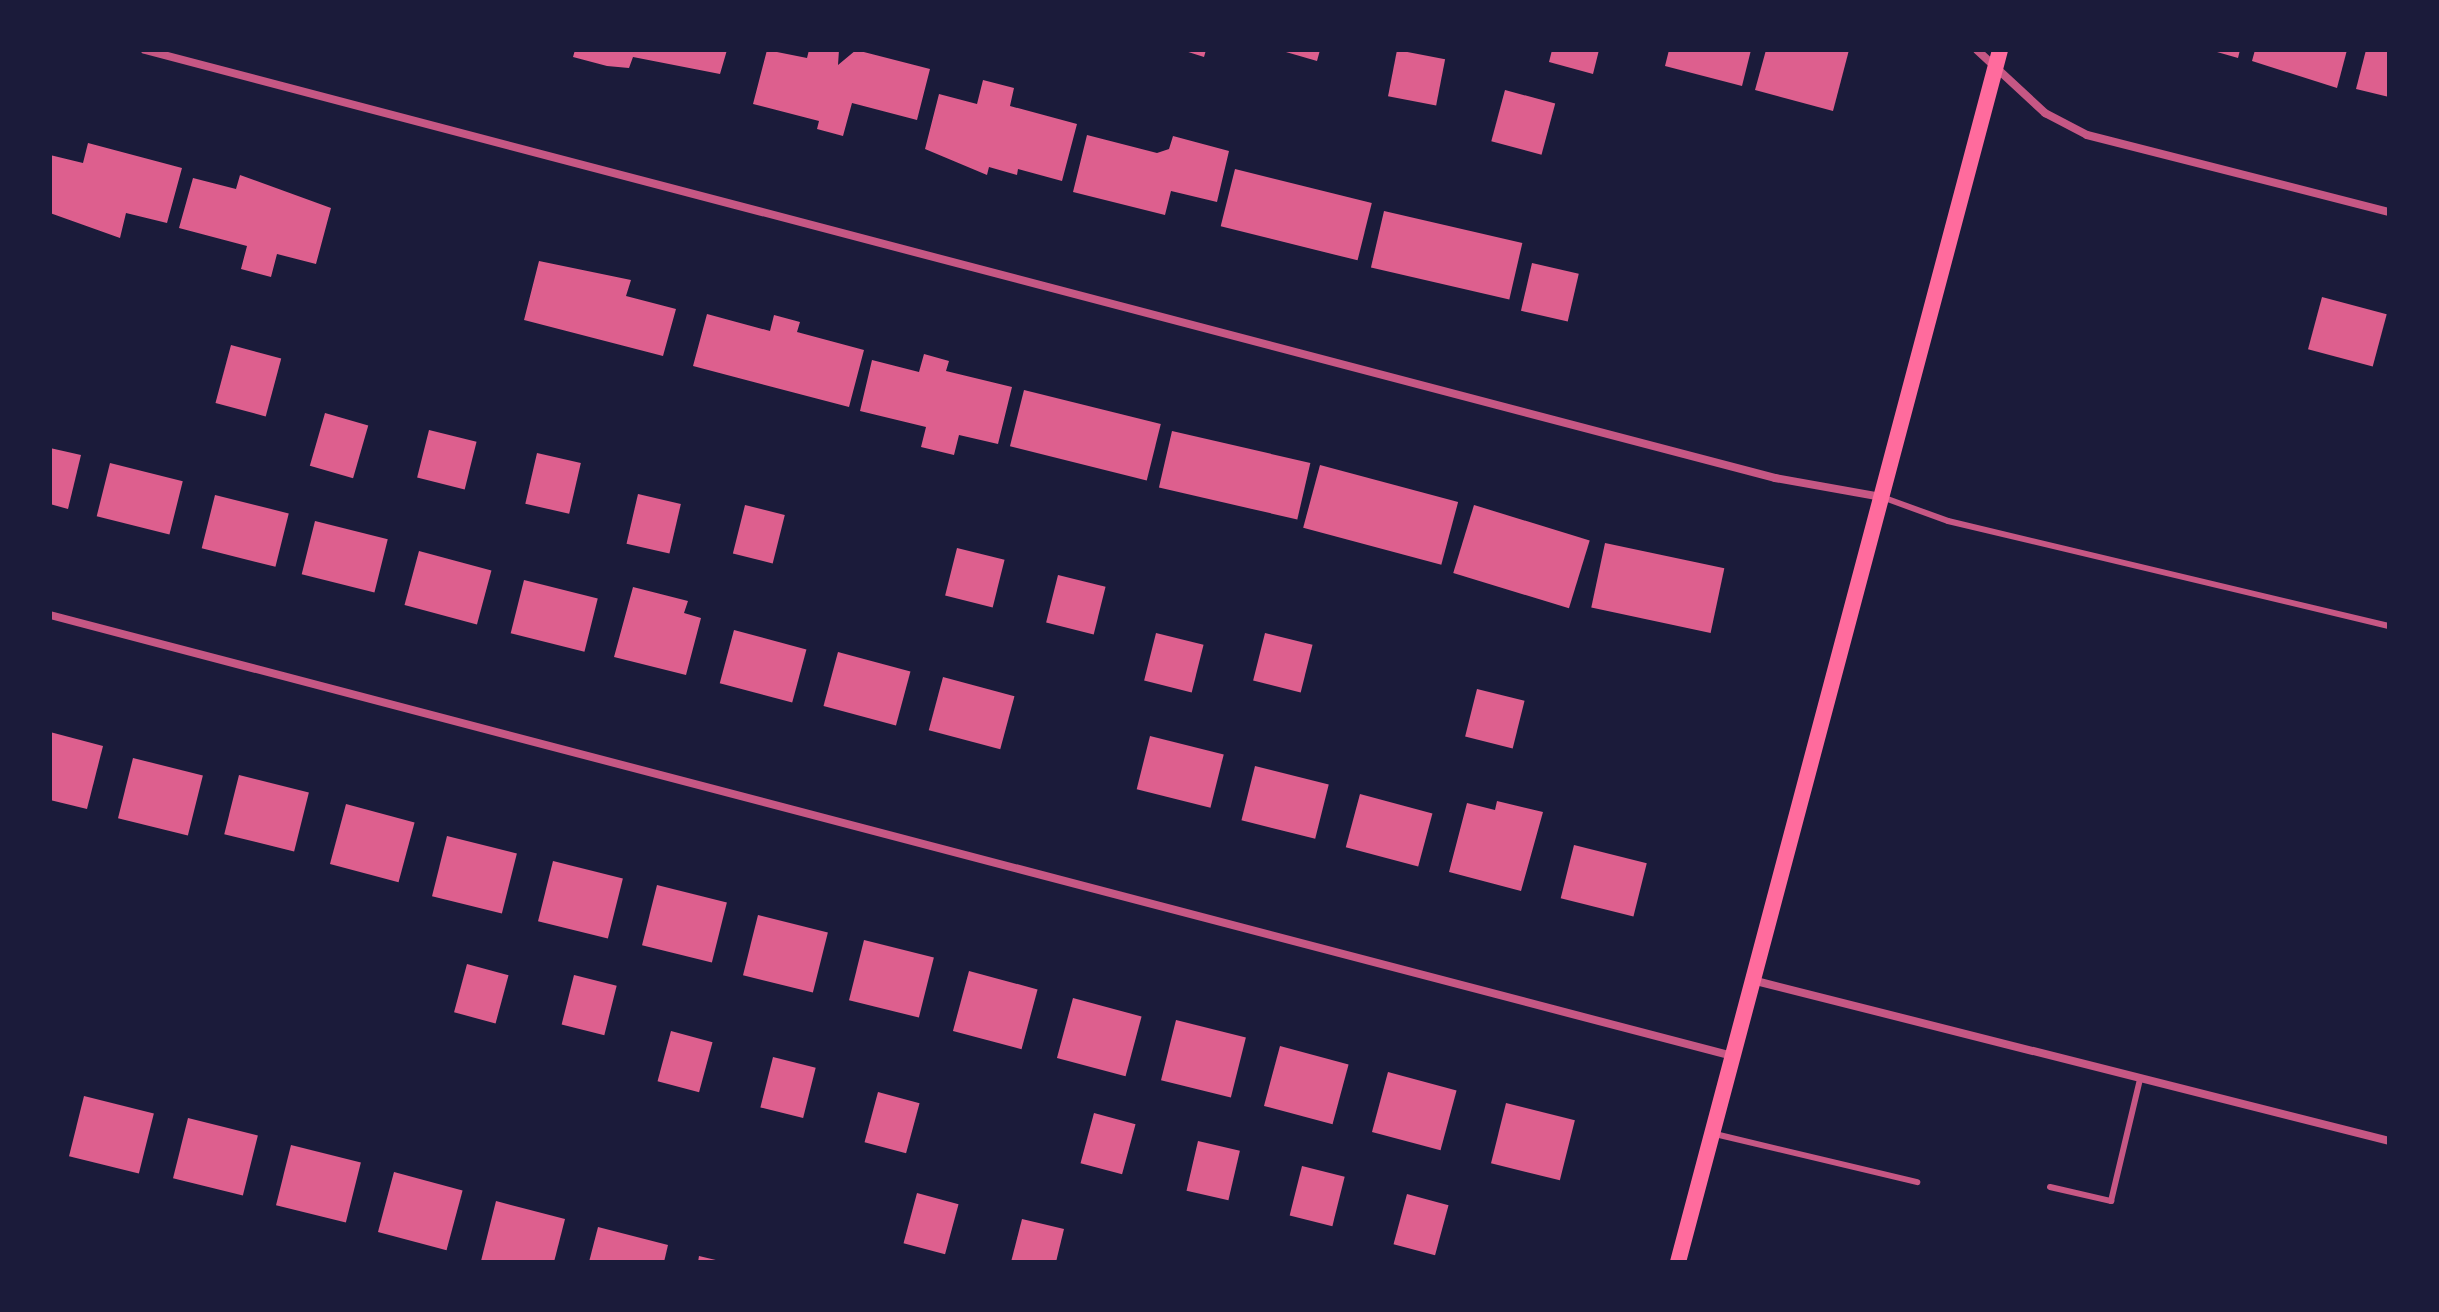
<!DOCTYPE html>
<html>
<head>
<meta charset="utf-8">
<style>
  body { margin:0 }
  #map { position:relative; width:2439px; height:1312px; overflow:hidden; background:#1b1b3a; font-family:"Zilla Slab",serif }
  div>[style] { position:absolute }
  .building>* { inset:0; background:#dd5f8e; transform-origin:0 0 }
  .service>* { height:6px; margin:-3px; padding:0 3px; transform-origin:3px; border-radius:3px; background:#c65784 }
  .minor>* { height:8px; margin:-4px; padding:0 4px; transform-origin:4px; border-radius:4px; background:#c65784 }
  .secondary>* { height:16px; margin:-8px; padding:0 8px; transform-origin:8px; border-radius:8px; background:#ff6b9d }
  span { translate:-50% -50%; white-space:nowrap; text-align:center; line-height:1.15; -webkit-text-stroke:8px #1b1b3a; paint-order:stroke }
  .frame { position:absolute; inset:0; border:52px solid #1b1b3a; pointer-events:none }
</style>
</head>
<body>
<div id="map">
  <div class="building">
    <div style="clip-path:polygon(575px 50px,727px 50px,720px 74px,633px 57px,629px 68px,607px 66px,573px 57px)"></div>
    <div style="clip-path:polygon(767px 50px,807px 58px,809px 50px,839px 50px,838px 65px,856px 50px,930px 69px,917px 120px,852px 103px,843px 136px,817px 129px,819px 121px,753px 104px)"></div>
    <div style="clip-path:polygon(1182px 50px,1206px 50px,1204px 57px)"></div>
    <div style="clip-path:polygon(1279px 50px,1320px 50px,1317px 61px)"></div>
    <div style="left:1397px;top:50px;width:49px;height:47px;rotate:11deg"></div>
    <div style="clip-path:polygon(1552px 50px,1599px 50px,1593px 74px,1549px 62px)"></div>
    <div style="clip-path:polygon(1669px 50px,1751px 50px,1742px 86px,1665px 66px)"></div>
    <div style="clip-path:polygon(1766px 50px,1849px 50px,1833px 111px,1755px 90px)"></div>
    <div style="clip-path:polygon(2210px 50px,2240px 50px,2238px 58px)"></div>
    <div style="clip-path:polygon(2255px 50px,2347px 50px,2337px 88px,2252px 61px)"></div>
    <div style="clip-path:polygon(2366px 50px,2389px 50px,2389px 97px,2356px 89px)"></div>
    <div style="clip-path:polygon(983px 80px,1014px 88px,1010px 106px,1077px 124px,1062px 181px,1018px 169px,1017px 175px,989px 167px,987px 175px,925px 149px,939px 94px,977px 104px)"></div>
    <div style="left:1505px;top:90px;width:52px;height:53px;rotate:15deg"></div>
    <div style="clip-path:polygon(1087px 135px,1157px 153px,1169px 149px,1173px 136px,1229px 151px,1217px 202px,1171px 191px,1165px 215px,1073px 192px)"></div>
    <div style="clip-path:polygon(88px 143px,182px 168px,167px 223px,126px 213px,120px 238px,50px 213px,50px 155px,83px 163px)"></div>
    <div style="left:1235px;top:169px;width:141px;height:59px;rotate:14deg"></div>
    <div style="clip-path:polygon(240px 175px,331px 208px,316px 264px,277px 254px,271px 277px,241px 269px,247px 246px,179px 228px,193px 178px,236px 189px)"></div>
    <div style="left:1384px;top:211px;width:142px;height:58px;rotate:13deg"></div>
    <div style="clip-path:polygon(539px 261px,631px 280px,626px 296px,676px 309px,663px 356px,524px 320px)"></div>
    <div style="left:1532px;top:263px;width:48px;height:49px;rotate:13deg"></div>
    <div style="left:2322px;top:297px;width:67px;height:54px;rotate:15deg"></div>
    <div style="clip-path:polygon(707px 314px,770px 331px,774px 315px,800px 322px,797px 332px,864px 350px,849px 407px,693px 366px)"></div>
    <div style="left:231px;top:345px;width:52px;height:60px;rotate:15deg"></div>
    <div style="clip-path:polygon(924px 354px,949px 361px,946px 371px,1012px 387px,998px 444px,959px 435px,954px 455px,921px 447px,926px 427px,860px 411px,872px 360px,919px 372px)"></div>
    <div style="left:1024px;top:390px;width:141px;height:58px;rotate:14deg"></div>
    <div style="left:325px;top:413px;width:45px;height:55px;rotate:16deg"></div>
    <div style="left:429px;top:430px;width:49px;height:49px;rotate:14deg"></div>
    <div style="left:1172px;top:431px;width:142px;height:58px;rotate:13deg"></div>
    <div style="clip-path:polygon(50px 448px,81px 455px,68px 509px,50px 504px)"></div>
    <div style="left:537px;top:453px;width:45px;height:52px;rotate:13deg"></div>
    <div style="left:110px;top:463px;width:75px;height:55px;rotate:14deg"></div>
    <div style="left:1320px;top:465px;width:143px;height:65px;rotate:15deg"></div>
    <div style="left:638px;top:494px;width:44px;height:51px;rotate:13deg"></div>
    <div style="left:215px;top:495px;width:76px;height:55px;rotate:14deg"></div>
    <div style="left:745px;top:505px;width:41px;height:50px;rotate:14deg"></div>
    <div style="left:1474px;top:505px;width:121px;height:71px;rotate:17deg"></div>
    <div style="left:315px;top:521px;width:75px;height:55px;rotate:14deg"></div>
    <div style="left:1605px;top:543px;width:122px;height:66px;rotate:12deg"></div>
    <div style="left:957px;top:548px;width:49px;height:49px;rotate:14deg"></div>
    <div style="left:419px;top:551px;width:75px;height:56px;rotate:15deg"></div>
    <div style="left:1058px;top:575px;width:49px;height:49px;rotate:14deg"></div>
    <div style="left:524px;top:580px;width:76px;height:55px;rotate:14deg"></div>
    <div style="clip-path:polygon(633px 587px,688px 601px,684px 613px,701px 618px,686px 675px,614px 657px)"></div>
    <div style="left:734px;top:630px;width:75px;height:55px;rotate:15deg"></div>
    <div style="left:1156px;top:633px;width:49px;height:49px;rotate:14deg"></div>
    <div style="left:1265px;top:633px;width:49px;height:49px;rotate:14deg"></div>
    <div style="left:838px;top:652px;width:75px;height:56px;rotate:15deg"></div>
    <div style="left:943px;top:677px;width:74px;height:55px;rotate:15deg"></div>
    <div style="left:1477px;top:689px;width:49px;height:49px;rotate:14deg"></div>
    <div style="clip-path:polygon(50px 732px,103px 746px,87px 809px,50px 800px)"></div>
    <div style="left:1150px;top:736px;width:76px;height:55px;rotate:14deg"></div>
    <div style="left:133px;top:758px;width:72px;height:62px;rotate:14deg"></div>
    <div style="left:1255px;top:766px;width:76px;height:56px;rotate:14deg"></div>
    <div style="left:239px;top:775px;width:72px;height:61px;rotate:14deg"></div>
    <div style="left:1360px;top:794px;width:75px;height:55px;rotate:15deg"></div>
    <div style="clip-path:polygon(1497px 801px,1543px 812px,1521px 891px,1449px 872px,1467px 803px,1495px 810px)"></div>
    <div style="left:346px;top:804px;width:71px;height:62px;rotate:15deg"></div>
    <div style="left:447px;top:836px;width:72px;height:62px;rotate:14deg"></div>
    <div style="left:1574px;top:845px;width:75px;height:55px;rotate:14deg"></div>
    <div style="left:553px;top:861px;width:72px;height:62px;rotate:14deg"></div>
    <div style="left:657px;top:885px;width:72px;height:62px;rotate:14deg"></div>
    <div style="left:758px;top:915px;width:72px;height:62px;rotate:14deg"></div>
    <div style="left:864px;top:940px;width:72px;height:62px;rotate:14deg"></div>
    <div style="left:467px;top:964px;width:43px;height:50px;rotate:15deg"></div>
    <div style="left:969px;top:971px;width:71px;height:62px;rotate:15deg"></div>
    <div style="left:574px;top:975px;width:44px;height:51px;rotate:14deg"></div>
    <div style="left:1073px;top:998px;width:71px;height:62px;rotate:15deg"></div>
    <div style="left:1176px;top:1020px;width:72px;height:62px;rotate:14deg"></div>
    <div style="left:671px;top:1031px;width:43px;height:52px;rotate:15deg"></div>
    <div style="left:1280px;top:1046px;width:71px;height:62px;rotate:15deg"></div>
    <div style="left:773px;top:1057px;width:44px;height:52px;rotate:14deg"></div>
    <div style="left:1388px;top:1072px;width:71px;height:62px;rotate:15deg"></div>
    <div style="left:878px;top:1092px;width:43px;height:52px;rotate:15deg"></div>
    <div style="left:84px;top:1096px;width:72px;height:62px;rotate:14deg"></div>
    <div style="left:1506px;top:1103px;width:71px;height:62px;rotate:14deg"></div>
    <div style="left:1094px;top:1113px;width:43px;height:52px;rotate:15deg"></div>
    <div style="left:188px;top:1118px;width:72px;height:62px;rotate:14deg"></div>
    <div style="left:1198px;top:1141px;width:43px;height:51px;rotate:13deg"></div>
    <div style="left:291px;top:1145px;width:72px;height:62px;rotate:14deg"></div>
    <div style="left:1302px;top:1166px;width:44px;height:51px;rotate:14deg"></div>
    <div style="left:394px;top:1172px;width:71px;height:62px;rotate:15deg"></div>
    <div style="left:917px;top:1193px;width:43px;height:52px;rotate:15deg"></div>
    <div style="left:1407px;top:1194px;width:43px;height:52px;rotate:15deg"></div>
    <div style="clip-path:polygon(496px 1201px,565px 1219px,554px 1262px,481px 1261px)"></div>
    <div style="clip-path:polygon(1022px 1219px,1064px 1229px,1056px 1262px,1011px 1262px)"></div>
    <div style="clip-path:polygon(598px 1227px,668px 1245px,664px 1262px,589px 1262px)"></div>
    <div style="clip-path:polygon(699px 1256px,720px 1261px,720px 1262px,698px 1262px)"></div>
  </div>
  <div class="service">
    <div style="left:1882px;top:497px;width:70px;rotate:20deg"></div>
    <div style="left:1948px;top:521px;width:453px;rotate:13.4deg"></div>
    <div style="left:1715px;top:1134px;width:208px;rotate:13.4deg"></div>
    <div style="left:2050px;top:1187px;width:63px;rotate:12.9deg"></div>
    <div style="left:2111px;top:1201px;width:125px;rotate:-76.6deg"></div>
  </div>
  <div class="minor">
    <div style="left:145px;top:50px;width:1685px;rotate:14.71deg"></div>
    <div style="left:1775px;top:478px;width:109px;rotate:10.1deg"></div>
    <div style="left:1977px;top:50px;width:93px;rotate:42.8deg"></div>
    <div style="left:2045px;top:113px;width:47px;rotate:27.6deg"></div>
    <div style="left:2087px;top:135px;width:312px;rotate:14.3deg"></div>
    <div style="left:50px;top:615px;width:1739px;rotate:14.69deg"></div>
    <div style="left:1752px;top:980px;width:657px;rotate:14.18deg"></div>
  </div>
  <div class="secondary">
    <div style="left:1678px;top:1262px;width:1254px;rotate:-75.12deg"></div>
  </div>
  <div class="frame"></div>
</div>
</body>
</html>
